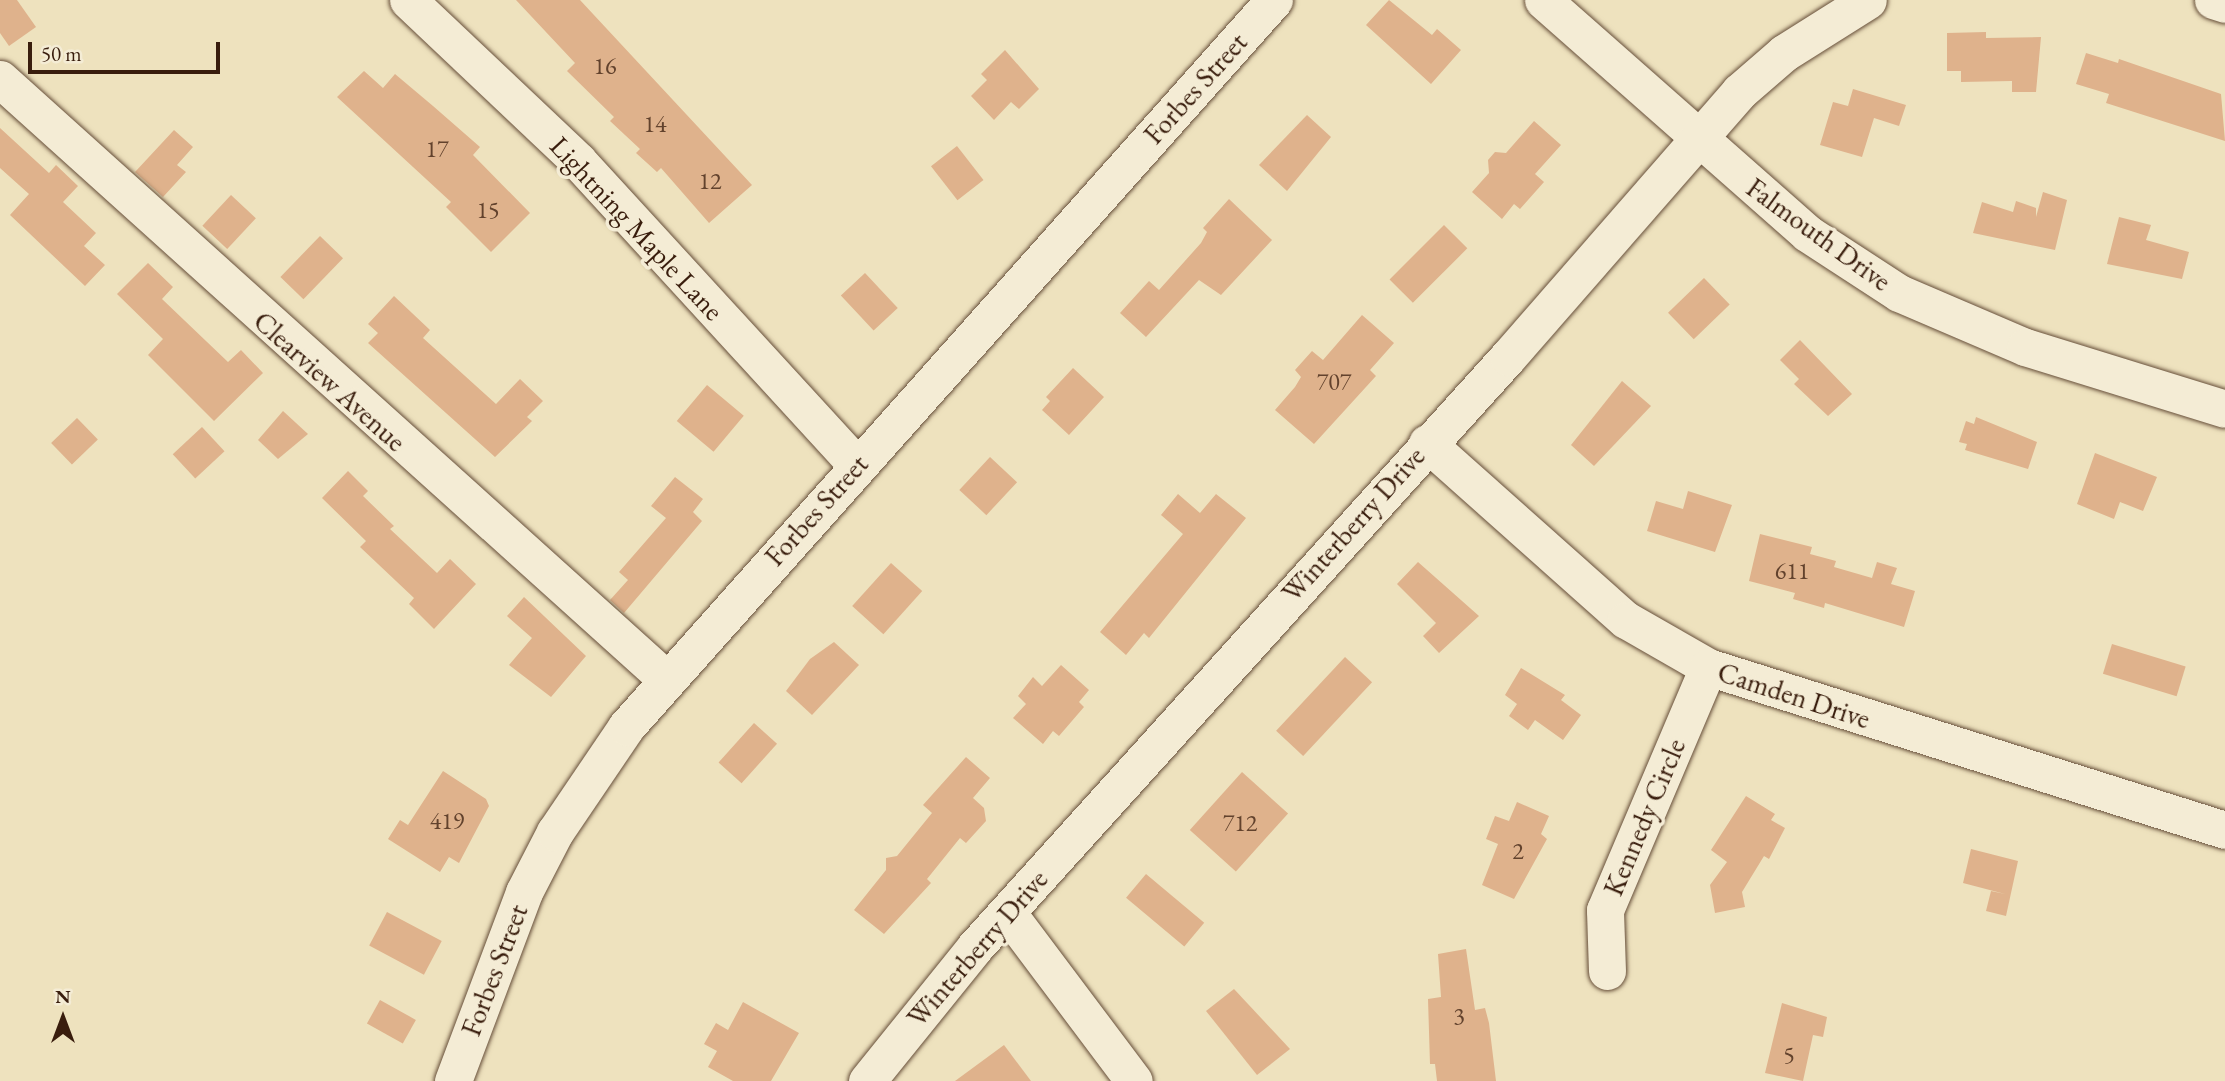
<!DOCTYPE html>
<html>
<head>
<meta charset="utf-8">
<style>
  body { margin:0 }
  #map { position:relative; width:2225px; height:1081px; overflow:hidden; background:#eee2be; font-family:"EB Garamond",serif }
  div>[style] { position:absolute }
  .building>* { inset:0; background:#dfb28c; transform-origin:0 0 }
  .roads { filter:drop-shadow(0 0 2px #664e39) drop-shadow(0 0 2px #664e39) }
  .minor>* { height:37px; margin:-18.5px; padding:0 18.5px; transform-origin:18.5px; border-radius:18.5px; background:#f4ecd5 }
  span { translate:-50% -50%; white-space:nowrap; text-align:center; line-height:1.15; -webkit-text-stroke:7px #f4ecd5; paint-order:stroke }
  .number-label { font-size:24px; color:#62422d }
  .number-label span { -webkit-text-stroke-width:0 }
  .street-label { font-size:28px; color:#391d0d }
  .north { position:absolute; left:28px; top:983px; width:70px; height:70px; -webkit-text-stroke:5px #f4ecd5; paint-order:stroke; rotate:0deg; font-size:19px; font-weight:700; line-height:28px; text-align:center; color:#391d0d }
  .north::after { content:''; display:block; margin:auto; width:24px; height:32px; background:#391d0d; clip-path:polygon(50% 0,100% 100%,50% 72%,0 100%) }
  .scale { position:absolute; left:28px; top:42px; width:192px; height:32px; box-sizing:border-box; border:4px solid #391d0d; border-top:0; padding-left:9px; font-size:21px; line-height:24px; white-space:nowrap; color:#391d0d; -webkit-text-stroke:5px #f4ecd5; paint-order:stroke }
</style>
</head>
<body>
<div id="map">
  <div class="building">
    <div style="clip-path:polygon(0 0,17px 0,36px 27px,9px 46px,0 33px)"></div>
    <div style="clip-path:polygon(516px 0,580px 0,752px 185px,709px 223px,661px 168px,657px 172px,636px 153px,640px 149px,610px 121px,614px 117px,567px 71px,575px 63px)"></div>
    <div style="clip-path:polygon(1389px 0,1432px 35px,1437px 29px,1461px 50px,1431px 84px,1366px 25px)"></div>
    <div style="clip-path:polygon(1986px 32px,1986px 38px,2041px 37px,2036px 92px,2012px 92px,2012px 81px,1961px 82px,1961px 71px,1947px 71px,1947px 33px)"></div>
    <div style="clip-path:polygon(1005px 50px,1039px 89px,1019px 109px,1011px 102px,994px 120px,971px 96px,987px 80px,981px 74px)"></div>
    <div style="clip-path:polygon(2086px 53px,2118px 63px,2119px 59px,2221px 94px,2225px 141px,2106px 103px,2109px 94px,2076px 84px)"></div>
    <div style="clip-path:polygon(364px 71px,383px 88px,395px 74px,433px 106px,480px 147px,473px 155px,530px 213px,491px 252px,446px 207px,451px 202px,337px 97px)"></div>
    <div style="clip-path:polygon(1853px 89px,1906px 105px,1899px 126px,1874px 118px,1862px 157px,1820px 145px,1833px 102px,1848px 106px)"></div>
    <div style="clip-path:polygon(1307px 115px,1331px 137px,1287px 191px,1259px 165px)"></div>
    <div style="clip-path:polygon(1534px 121px,1561px 145px,1535px 174px,1544px 182px,1520px 209px,1514px 204px,1502px 219px,1472px 192px,1489px 173px,1488px 160px,1495px 152px,1506px 153px)"></div>
    <div style="clip-path:polygon(0 128px,49px 173px,56px 165px,78px 186px,63px 202px,96px 233px,84px 246px,105px 265px,85px 286px,10px 215px,29px 194px,0 168px)"></div>
    <div style="clip-path:polygon(174px 130px,193px 147px,177px 165px,186px 172px,163px 197px,135px 172px)"></div>
    <div style="left:957px;top:146px;width:43px;height:33px;rotate:52deg"></div>
    <div style="clip-path:polygon(2043px 192px,2067px 200px,2055px 250px,1973px 233px,1982px 202px,2013px 212px,2016px 201px,2036px 208px,2036px 217px)"></div>
    <div style="left:231px;top:195px;width:34px;height:42px;rotate:43deg"></div>
    <div style="clip-path:polygon(1229px 199px,1272px 240px,1221px 295px,1199px 280px,1146px 337px,1120px 313px,1149px 281px,1159px 290px,1201px 243px,1207px 232px,1203px 228px)"></div>
    <div style="clip-path:polygon(2119px 217px,2151px 225px,2146px 240px,2189px 252px,2182px 279px,2107px 264px)"></div>
    <div style="left:1444px;top:225px;width:33px;height:77px;rotate:45deg"></div>
    <div style="left:320px;top:236px;width:32px;height:57px;rotate:44deg"></div>
    <div style="clip-path:polygon(148px 263px,173px 287px,162px 299px,228px 362px,241px 350px,263px 373px,214px 421px,148px 355px,163px 339px,117px 294px)"></div>
    <div style="left:865px;top:273px;width:48px;height:33px;rotate:47deg"></div>
    <div style="left:1704px;top:278px;width:37px;height:50px;rotate:46deg"></div>
    <div style="clip-path:polygon(394px 296px,430px 330px,423px 338px,496px 404px,520px 379px,543px 401px,527px 417px,532px 421px,495px 457px,368px 343px,378px 333px,368px 324px)"></div>
    <div style="clip-path:polygon(1362px 315px,1394px 343px,1370px 370px,1376px 376px,1314px 444px,1275px 410px,1295px 387px,1301px 377px,1295px 370px,1312px 351px,1323px 360px)"></div>
    <div style="clip-path:polygon(1800px 340px,1852px 394px,1828px 416px,1794px 384px,1799px 379px,1780px 360px)"></div>
    <div style="clip-path:polygon(1073px 368px,1104px 397px,1069px 435px,1042px 410px,1050px 401px,1046px 397px)"></div>
    <div style="clip-path:polygon(1622px 381px,1651px 406px,1594px 466px,1571px 445px)"></div>
    <div style="left:707px;top:385px;width:48px;height:47px;rotate:40deg"></div>
    <div style="clip-path:polygon(283px 411px,308px 434px,278px 459px,258px 440px)"></div>
    <div style="clip-path:polygon(1976px 417px,2037px 442px,2028px 469px,1965px 450px,1967px 444px,1959px 442px,1966px 421px,1974px 424px)"></div>
    <div style="left:77px;top:418px;width:30px;height:36px;rotate:46deg"></div>
    <div style="left:202px;top:427px;width:33px;height:40px;rotate:47deg"></div>
    <div style="clip-path:polygon(2095px 453px,2157px 477px,2143px 511px,2120px 502px,2114px 519px,2077px 504px)"></div>
    <div style="left:990px;top:457px;width:37px;height:45px;rotate:43deg"></div>
    <div style="clip-path:polygon(348px 471px,368px 491px,363px 496px,394px 526px,390px 529px,437px 573px,450px 559px,476px 584px,434px 629px,409px 604px,414px 598px,360px 547px,366px 541px,322px 498px)"></div>
    <div style="clip-path:polygon(675px 477px,703px 499px,693px 512px,702px 521px,624px 613px,610px 600px,628px 580px,619px 572px,666px 518px,651px 506px)"></div>
    <div style="clip-path:polygon(1688px 491px,1732px 505px,1715px 552px,1647px 531px,1656px 501px,1683px 509px)"></div>
    <div style="clip-path:polygon(1178px 494px,1200px 513px,1216px 494px,1246px 518px,1149px 638px,1144px 633px,1126px 655px,1100px 632px,1183px 534px,1161px 515px)"></div>
    <div style="clip-path:polygon(1760px 534px,1812px 547px,1810px 554px,1836px 561px,1834px 567px,1872px 578px,1877px 562px,1897px 568px,1891px 584px,1915px 591px,1904px 627px,1825px 603px,1824px 608px,1793px 599px,1795px 593px,1749px 581px)"></div>
    <div style="clip-path:polygon(1418px 562px,1479px 616px,1439px 653px,1423px 636px,1436px 623px,1397px 584px)"></div>
    <div style="left:891px;top:563px;width:42px;height:58px;rotate:42deg"></div>
    <div style="clip-path:polygon(524px 597px,586px 656px,551px 697px,509px 665px,532px 638px,507px 616px)"></div>
    <div style="clip-path:polygon(834px 642px,859px 665px,812px 715px,786px 691px,810px 659px)"></div>
    <div style="left:2112px;top:644px;width:77px;height:31px;rotate:17deg"></div>
    <div style="left:1345px;top:657px;width:37px;height:101px;rotate:43deg"></div>
    <div style="clip-path:polygon(1061px 665px,1089px 690px,1079px 702px,1084px 707px,1059px 736px,1053px 731px,1043px 744px,1013px 718px,1026px 704px,1018px 696px,1033px 677px,1042px 686px)"></div>
    <div style="clip-path:polygon(1521px 668px,1565px 695px,1561px 700px,1581px 715px,1563px 740px,1535px 720px,1528px 730px,1509px 716px,1517px 704px,1505px 695px)"></div>
    <div style="left:754px;top:723px;width:31px;height:53px;rotate:42deg"></div>
    <div style="clip-path:polygon(966px 757px,990px 778px,973px 798px,984px 808px,986px 821px,966px 843px,960px 838px,927px 879px,931px 883px,884px 934px,854px 910px,886px 870px,886px 858px,897px 856px,932px 813px,923px 805px)"></div>
    <div style="clip-path:polygon(443px 771px,486px 799px,489px 806px,459px 863px,449px 857px,440px 872px,388px 839px,400px 820px,408px 825px)"></div>
    <div style="left:1242px;top:772px;width:62px;height:78px;rotate:42deg"></div>
    <div style="clip-path:polygon(1746px 796px,1775px 814px,1771px 820px,1785px 828px,1769px 859px,1764px 856px,1742px 892px,1745px 907px,1715px 913px,1710px 885px,1727px 862px,1711px 850px)"></div>
    <div style="clip-path:polygon(1517px 802px,1549px 816px,1541px 834px,1547px 839px,1514px 899px,1482px 885px,1498px 844px,1486px 839px,1495px 816px,1509px 821px)"></div>
    <div style="clip-path:polygon(1971px 849px,2018px 861px,2006px 916px,1986px 911px,1991px 891px,2005px 894px,1963px 883px)"></div>
    <div style="left:1146px;top:874px;width:76px;height:31px;rotate:40deg"></div>
    <div style="left:387px;top:912px;width:62px;height:38px;rotate:28deg"></div>
    <div style="clip-path:polygon(1466px 949px,1475px 1010px,1485px 1008px,1489px 1023px,1496px 1081px,1437px 1081px,1435px 1064px,1430px 1064px,1428px 999px,1441px 997px,1438px 954px)"></div>
    <div style="clip-path:polygon(1234px 989px,1290px 1049px,1257px 1075px,1206px 1011px)"></div>
    <div style="left:380px;top:1000px;width:41px;height:27px;rotate:29deg"></div>
    <div style="clip-path:polygon(743px 1002px,799px 1033px,771px 1081px,733px 1081px,708px 1067px,717px 1051px,704px 1044px,716px 1023px,728px 1030px)"></div>
    <div style="clip-path:polygon(1782px 1003px,1827px 1017px,1823px 1037px,1813px 1035px,1803px 1081px,1765px 1073px)"></div>
    <div style="clip-path:polygon(1004px 1045px,1031px 1081px,955px 1081px)"></div>
  </div>
  <div class="roads">
    <div class="minor">
      <div style="left:408px;top:0;width:234px;rotate:43.4deg"></div>
      <div style="left:578px;top:161px;width:413px;rotate:47.5deg"></div>
      <div style="left:1543px;top:0;width:352px;rotate:41.4deg"></div>
      <div style="left:1807px;top:233px;width:110px;rotate:33.1deg"></div>
      <div style="left:1899px;top:293px;width:137px;rotate:23.2deg"></div>
      <div style="left:2025px;top:347px;width:209px;rotate:17.2deg"></div>
      <div style="left:2213px;top:0;width:13px;rotate:18deg"></div>
      <div style="left:0;top:79px;width:895px;rotate:42.01deg"></div>
      <div style="left:1427px;top:443px;width:266px;rotate:41.7deg"></div>
      <div style="left:1626px;top:620px;width:95px;rotate:29.8deg"></div>
      <div style="left:1708px;top:667px;width:542px;rotate:17.5deg"></div>
      <div style="left:1007px;top:912px;width:211px;rotate:53.1deg"></div>
      <div style="left:1607px;top:971px;width:61px;rotate:-91.9deg"></div>
      <div style="left:1605px;top:910px;width:264px;rotate:-67deg"></div>
      <div style="left:453px;top:1081px;width:202px;rotate:-69.4deg"></div>
      <div style="left:524px;top:892px;width:68px;rotate:-62.7deg"></div>
      <div style="left:555px;top:832px;width:127px;rotate:-55.9deg"></div>
      <div style="left:626px;top:727px;width:974px;rotate:-48.29deg"></div>
      <div style="left:867px;top:1081px;width:172px;rotate:-51.1deg"></div>
      <div style="left:975px;top:947px;width:795px;rotate:-47.91deg"></div>
      <div style="left:1508px;top:357px;width:352px;rotate:-48.9deg"></div>
      <div style="left:1739px;top:92px;width:60px;rotate:-40.9deg"></div>
      <div style="left:1784px;top:53px;width:99px;rotate:-32.2deg"></div>
    </div>
  </div>
  <div class="number-label">
    <span style="left:605px;top:66px">16</span>
    <span style="left:655px;top:124px">14</span>
    <span style="left:437px;top:149px">17</span>
    <span style="left:710px;top:181px">12</span>
    <span style="left:488px;top:210px">15</span>
    <span style="left:1334px;top:382px">707</span>
    <span style="left:1792px;top:571px">611</span>
    <span style="left:447px;top:821px">419</span>
    <span style="left:1240px;top:823px">712</span>
    <span style="left:1518px;top:851px">2</span>
    <span style="left:1459px;top:1016px">3</span>
    <span style="left:1789px;top:1055px">5</span>
  </div>
  <div class="street-label">
    <span style="left:1195px;top:88px;rotate:-48deg">Forbes Street</span>
    <span style="left:637px;top:228px;rotate:47deg">Lightning Maple Lane</span>
    <span style="left:1819px;top:234px;rotate:36deg">Falmouth Drive</span>
    <span style="left:330px;top:381px;rotate:42deg">Clearview Avenue</span>
    <span style="left:816px;top:510px;rotate:-48deg">Forbes Street</span>
    <span style="left:1353px;top:524px;rotate:-48deg">Winterberry Drive</span>
    <span style="left:1794px;top:695px;rotate:18deg">Camden Drive</span>
    <span style="left:1644px;top:817px;rotate:-67deg">Kennedy Circle</span>
    <span style="left:977px;top:948px;rotate:-49deg">Winterberry Drive</span>
    <span style="left:494px;top:970px;rotate:-69deg">Forbes Street</span>
  </div>
  <div class="north">N</div>
  <div class="scale">50 m</div>
</div>
</body>
</html>
